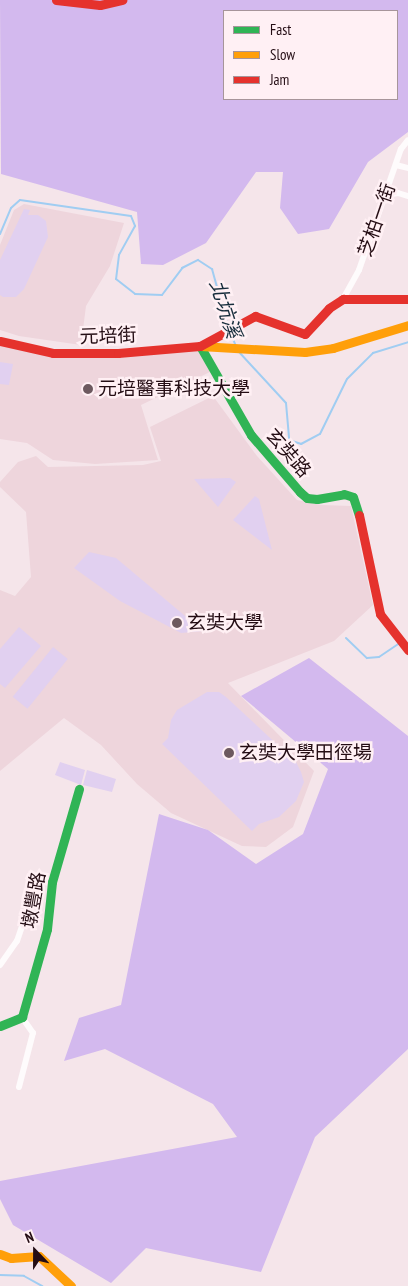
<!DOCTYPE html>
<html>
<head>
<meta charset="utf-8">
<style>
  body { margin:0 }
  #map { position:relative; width:408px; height:1286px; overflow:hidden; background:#f5e5ea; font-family:"PT Sans Narrow","Noto Sans TC",sans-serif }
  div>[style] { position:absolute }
  .built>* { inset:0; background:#eed5dc }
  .green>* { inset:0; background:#e1d0f0; transform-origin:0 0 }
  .forest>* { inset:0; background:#d3b9ee }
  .stream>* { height:2px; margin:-1px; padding:0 1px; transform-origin:1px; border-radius:1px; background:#a0cdf2 }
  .street>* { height:6px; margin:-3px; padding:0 3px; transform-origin:3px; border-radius:3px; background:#fefbfc }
  .fast>* { height:9px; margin:-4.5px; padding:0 4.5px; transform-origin:4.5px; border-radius:4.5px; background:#30b455 }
  .slow>* { height:9px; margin:-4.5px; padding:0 4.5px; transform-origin:4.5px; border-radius:4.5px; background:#ff9f0a }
  .jam>* { height:9px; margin:-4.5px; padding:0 4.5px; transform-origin:4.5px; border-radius:4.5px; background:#e5322d }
  .dots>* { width:14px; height:14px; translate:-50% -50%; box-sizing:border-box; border:2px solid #fff0f4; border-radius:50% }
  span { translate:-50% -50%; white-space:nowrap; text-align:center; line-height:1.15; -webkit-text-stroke:5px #fff0f4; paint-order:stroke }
  .street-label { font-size:19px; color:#240d14 }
  .poi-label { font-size:19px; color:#240d14 }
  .left { translate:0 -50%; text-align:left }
  .water-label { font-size:20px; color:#172d3c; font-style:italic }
  .legend { position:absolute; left:223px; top:10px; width:175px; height:90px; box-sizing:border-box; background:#fff0f4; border:1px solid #a7959a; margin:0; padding:6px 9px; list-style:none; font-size:15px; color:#240d14 }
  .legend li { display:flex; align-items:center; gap:10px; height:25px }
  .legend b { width:25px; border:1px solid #a7959a }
  .north { position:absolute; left:10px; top:1226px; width:50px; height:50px; -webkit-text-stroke:4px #fff0f4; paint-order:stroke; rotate:338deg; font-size:14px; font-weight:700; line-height:20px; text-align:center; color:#240d14 }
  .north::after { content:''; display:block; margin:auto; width:18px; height:22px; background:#240d14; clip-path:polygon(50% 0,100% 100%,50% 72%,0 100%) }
</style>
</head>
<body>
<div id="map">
  <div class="built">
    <div style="clip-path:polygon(24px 204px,124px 223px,110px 266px,86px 306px,81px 345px,19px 336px,0 330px,0 245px,14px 210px)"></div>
    <div style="clip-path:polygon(0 343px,46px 355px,196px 348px,210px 372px,141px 405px,158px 460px,95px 464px,53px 460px,27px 443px,0 439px)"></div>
    <div style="clip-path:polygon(213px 396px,257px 456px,297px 500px,321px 505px,351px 506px,373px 605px,334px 641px,228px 683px,314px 771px,293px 827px,266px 847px,242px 846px,171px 813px,137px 784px,101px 745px,64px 718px,0 771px,0 590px,15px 596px,31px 577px,26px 512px,0 487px,0 482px,18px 462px,36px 456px,48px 467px,143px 465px,161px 461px,150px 427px)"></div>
  </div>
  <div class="green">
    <div style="clip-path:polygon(24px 209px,30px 210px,28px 215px,38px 215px,46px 221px,48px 237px,24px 289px,16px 297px,3px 297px,0 295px,0 260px)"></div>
    <div style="clip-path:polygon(0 362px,13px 364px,9px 385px,0 384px)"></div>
    <div style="clip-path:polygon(230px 478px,236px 482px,218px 507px,194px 479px)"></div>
    <div style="clip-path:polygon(255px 496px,259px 499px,272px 550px,233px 520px)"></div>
    <div style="clip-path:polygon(89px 552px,116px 558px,203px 631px,181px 633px,120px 601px,74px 568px)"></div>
    <div style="clip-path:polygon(19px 627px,41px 646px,5px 688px,0 684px,0 649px)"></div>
    <div style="left:53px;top:647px;width:19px;height:64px;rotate:39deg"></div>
    <div style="clip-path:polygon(207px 692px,219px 692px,226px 697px,296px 762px,301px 772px,304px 782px,296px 801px,279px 817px,259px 824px,252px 831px,162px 744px,168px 738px,171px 720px,177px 710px)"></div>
    <div style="clip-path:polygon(60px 762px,85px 770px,81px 785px,55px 775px)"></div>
    <div style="clip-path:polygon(87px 770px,116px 779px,112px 792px,83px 785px)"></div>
  </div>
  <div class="forest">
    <div style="clip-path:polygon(evenodd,0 0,408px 0,408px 132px,368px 162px,329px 229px,298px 234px,280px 208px,283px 172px,256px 172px,206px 243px,163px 265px,141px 264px,137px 212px,1px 174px,0 0,224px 11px,397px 11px,397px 99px,224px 99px,224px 11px)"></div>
    <div style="clip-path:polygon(309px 658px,408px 736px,408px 1049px,315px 1137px,261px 1272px,146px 1248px,111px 1283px,13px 1225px,0 1199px,0 1181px,237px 1137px,213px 1104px,105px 1049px,64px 1061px,79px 1018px,121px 1005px,159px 814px,208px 830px,256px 864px,303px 834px,328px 769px,241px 696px)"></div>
  </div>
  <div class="stream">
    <div style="left:0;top:234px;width:28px;rotate:-67deg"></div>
    <div style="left:11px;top:208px;width:12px;rotate:-42deg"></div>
    <div style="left:20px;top:200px;width:112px;rotate:8.2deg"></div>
    <div style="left:131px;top:216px;width:11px;rotate:68deg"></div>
    <div style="left:135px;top:226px;width:33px;rotate:119deg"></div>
    <div style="left:119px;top:255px;width:24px;rotate:97deg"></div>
    <div style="left:116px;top:279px;width:24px;rotate:38deg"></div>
    <div style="left:135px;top:294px;width:27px;rotate:2deg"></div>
    <div style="left:162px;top:295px;width:34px;rotate:-53deg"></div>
    <div style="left:182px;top:268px;width:18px;rotate:-27deg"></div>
    <div style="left:198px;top:260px;width:17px;rotate:33deg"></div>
    <div style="left:212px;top:269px;width:60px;rotate:74.6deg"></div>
    <div style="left:230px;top:332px;width:15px;rotate:67deg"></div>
    <div style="left:239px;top:352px;width:69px;rotate:47.3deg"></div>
    <div style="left:286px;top:403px;width:37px;rotate:85deg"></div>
    <div style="left:289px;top:440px;width:13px;rotate:18deg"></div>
    <div style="left:301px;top:444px;width:21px;rotate:-28deg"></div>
    <div style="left:320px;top:434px;width:61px;rotate:-63.9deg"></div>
    <div style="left:347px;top:379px;width:37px;rotate:-45deg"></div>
    <div style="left:373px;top:353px;width:37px;rotate:-17deg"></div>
    <div style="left:346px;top:638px;width:29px;rotate:44deg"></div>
    <div style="left:367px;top:658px;width:12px;rotate:-5deg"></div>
    <div style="left:379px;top:657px;width:25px;rotate:-34deg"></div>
    <div style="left:0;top:1275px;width:24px;rotate:2deg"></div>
    <div style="left:24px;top:1276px;width:21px;rotate:29deg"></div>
  </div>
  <div class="street">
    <div style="left:396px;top:165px;width:12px;rotate:14deg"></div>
    <div style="left:386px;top:195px;width:12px;rotate:-9deg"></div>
    <div style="left:398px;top:193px;width:10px;rotate:17deg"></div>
    <div style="left:343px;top:299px;width:33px;rotate:-61deg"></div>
    <div style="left:359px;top:270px;width:128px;rotate:-70.9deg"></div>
    <div style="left:401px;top:149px;width:11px;rotate:-52deg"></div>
    <div style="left:0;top:965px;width:29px;rotate:-55deg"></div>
    <div style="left:17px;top:941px;width:46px;rotate:-71.2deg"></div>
    <div style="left:19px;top:1087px;width:56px;rotate:-75.5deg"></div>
    <div style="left:33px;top:1033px;width:19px;rotate:-125deg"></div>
  </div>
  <div class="fast">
    <div style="left:200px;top:346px;width:103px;rotate:60.2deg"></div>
    <div style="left:251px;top:435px;width:75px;rotate:49.3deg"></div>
    <div style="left:300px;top:492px;width:9px;rotate:41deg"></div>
    <div style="left:307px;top:498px;width:10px;rotate:6deg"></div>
    <div style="left:317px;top:499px;width:27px;rotate:-10deg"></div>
    <div style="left:344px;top:494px;width:9px;rotate:18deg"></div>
    <div style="left:353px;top:497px;width:19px;rotate:72deg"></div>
    <div style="left:0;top:1026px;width:24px;rotate:-22deg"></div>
    <div style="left:22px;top:1017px;width:91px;rotate:-74.1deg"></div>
    <div style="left:47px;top:929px;width:47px;rotate:-83.9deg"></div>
    <div style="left:52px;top:882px;width:97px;rotate:-73.8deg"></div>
  </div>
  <div class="slow">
    <div style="left:200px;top:346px;width:105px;rotate:3.3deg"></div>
    <div style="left:305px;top:352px;width:28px;rotate:-8deg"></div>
    <div style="left:333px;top:348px;width:78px;rotate:-17deg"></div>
    <div style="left:0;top:1254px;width:12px;rotate:20deg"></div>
    <div style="left:11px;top:1258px;width:28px;rotate:-4deg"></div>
    <div style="left:39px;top:1256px;width:44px;rotate:43.2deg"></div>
  </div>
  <div class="jam">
    <div style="left:56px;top:0;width:44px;rotate:6.5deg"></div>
    <div style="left:100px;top:5px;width:23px;rotate:-13deg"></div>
    <div style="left:0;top:341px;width:54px;rotate:12.8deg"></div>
    <div style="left:53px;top:353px;width:65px"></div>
    <div style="left:118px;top:353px;width:82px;rotate:-4.9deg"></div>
    <div style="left:200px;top:346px;width:63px;rotate:-28.6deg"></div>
    <div style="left:255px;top:316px;width:53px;rotate:19.8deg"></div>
    <div style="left:305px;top:334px;width:35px;rotate:-47deg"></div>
    <div style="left:329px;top:308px;width:17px;rotate:-33deg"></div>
    <div style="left:343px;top:299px;width:65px"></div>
    <div style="left:359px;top:515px;width:101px;rotate:78deg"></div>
    <div style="left:380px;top:614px;width:46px;rotate:52.1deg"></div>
  </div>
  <div class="dots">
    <div style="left:88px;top:389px;background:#6d595f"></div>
    <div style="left:177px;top:623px;background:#6d595f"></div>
    <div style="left:229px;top:753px;background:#6d595f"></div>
  </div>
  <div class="street-label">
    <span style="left:377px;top:220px;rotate:-71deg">芝柏一街</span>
    <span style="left:108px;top:336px;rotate:-2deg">元培街</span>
    <span style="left:288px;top:453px;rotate:49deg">玄奘路</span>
    <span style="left:34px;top:900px;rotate:-80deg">墩豐路</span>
  </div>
  <div class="poi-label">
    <span class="left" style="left:98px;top:389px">元培醫事科技大學</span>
    <span class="left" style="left:187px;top:623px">玄奘大學</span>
    <span class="left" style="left:239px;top:753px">玄奘大學田徑場</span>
  </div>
  <div class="water-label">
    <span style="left:225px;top:309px;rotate:72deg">北坑溪</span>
  </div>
  <ul class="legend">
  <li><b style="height:6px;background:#30b455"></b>Fast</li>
  <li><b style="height:6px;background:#ff9f0a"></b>Slow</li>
  <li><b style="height:6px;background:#e5322d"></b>Jam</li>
  </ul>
  <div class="north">N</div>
</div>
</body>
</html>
